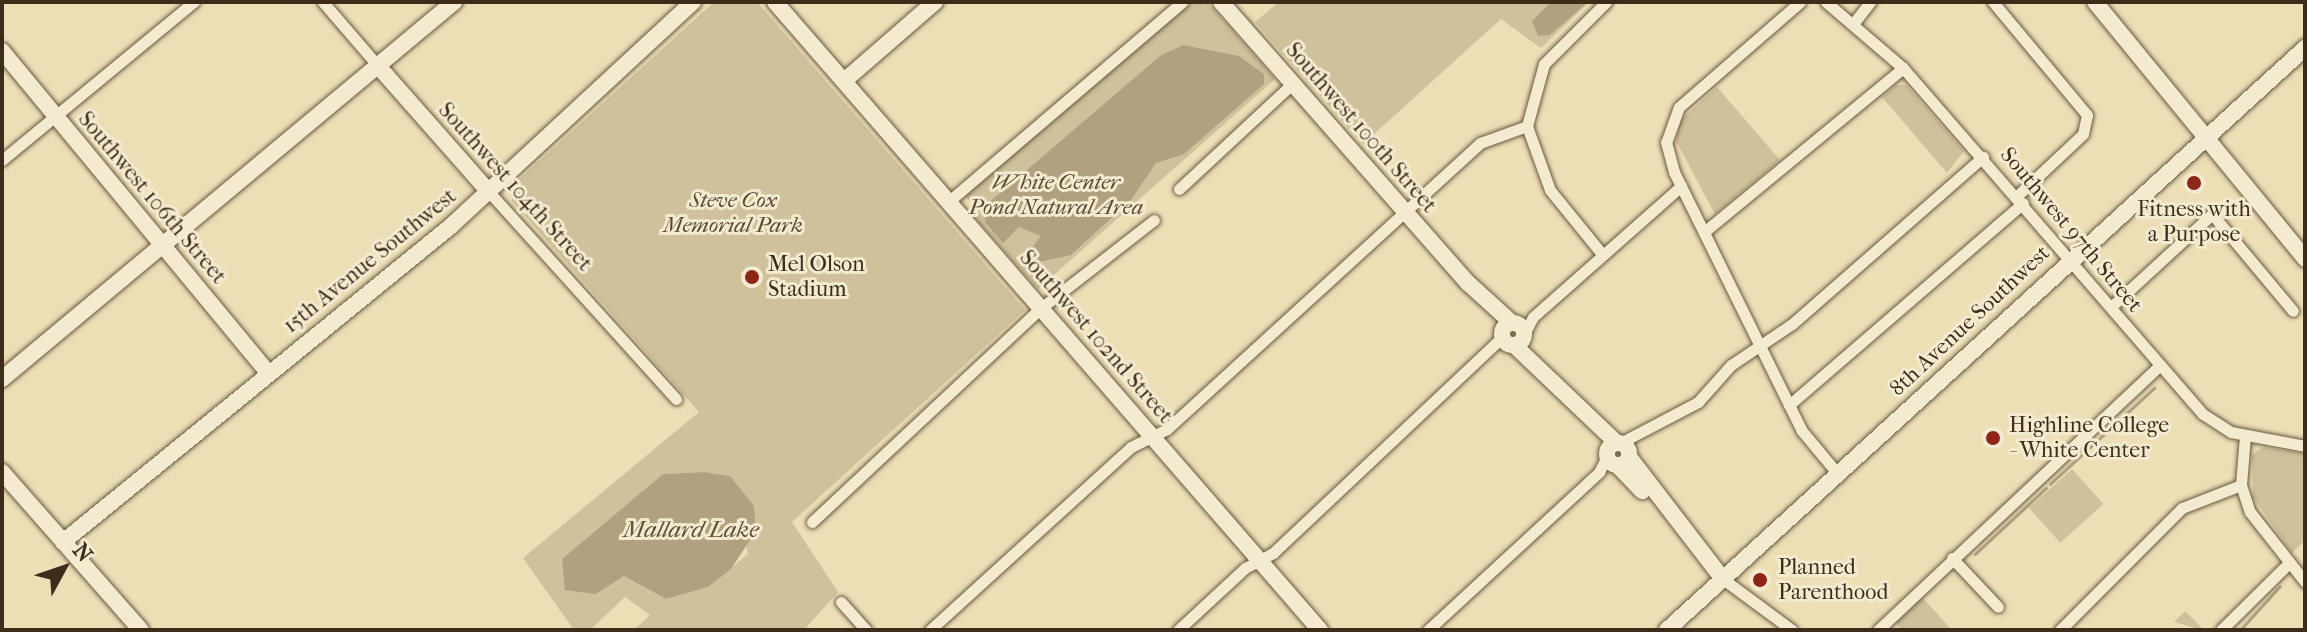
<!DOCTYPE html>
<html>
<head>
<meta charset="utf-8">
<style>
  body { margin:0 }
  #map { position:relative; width:2307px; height:632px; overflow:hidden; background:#ecdfb6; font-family:"IM FELL French Canon",serif }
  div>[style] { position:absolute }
  .green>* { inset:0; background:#cec19b; transform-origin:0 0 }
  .water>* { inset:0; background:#b0a281 }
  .stream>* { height:3px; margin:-1.5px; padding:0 1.5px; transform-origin:1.5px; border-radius:1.5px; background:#b0a281 }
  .roads { filter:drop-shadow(0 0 2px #695940) drop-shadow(0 0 2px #695940) }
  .street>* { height:11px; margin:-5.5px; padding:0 5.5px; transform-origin:5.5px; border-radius:5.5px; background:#f3ead0 }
  .secondary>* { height:16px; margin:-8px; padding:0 8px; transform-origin:8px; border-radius:8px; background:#f3ead0 }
  .secondary>.ring { margin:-8px; padding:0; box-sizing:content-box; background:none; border:16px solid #f3ead0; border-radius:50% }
  .dots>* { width:22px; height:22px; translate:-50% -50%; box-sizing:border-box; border:4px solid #f3ead0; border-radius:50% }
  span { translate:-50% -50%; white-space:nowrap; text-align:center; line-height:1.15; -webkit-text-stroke:6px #f3ead0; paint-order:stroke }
  .street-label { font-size:22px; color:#3d2c19 }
  .park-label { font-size:22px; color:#5a4a33; font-style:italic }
  .poi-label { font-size:22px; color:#3d2c19 }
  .left { translate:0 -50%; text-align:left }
  .water-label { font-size:24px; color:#604f38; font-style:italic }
  .frame { position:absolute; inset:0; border:4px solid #3d2c19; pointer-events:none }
  .north { position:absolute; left:24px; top:528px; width:80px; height:80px; -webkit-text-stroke:6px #f3ead0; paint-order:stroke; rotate:50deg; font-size:22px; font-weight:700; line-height:32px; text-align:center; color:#3d2c19 }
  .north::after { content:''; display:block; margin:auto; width:28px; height:36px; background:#3d2c19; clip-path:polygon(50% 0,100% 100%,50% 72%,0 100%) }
</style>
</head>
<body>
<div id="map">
  <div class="green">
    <div style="clip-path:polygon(evenodd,714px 2px,757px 2px,1025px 310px,792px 522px,838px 592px,804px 630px,634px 630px,650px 615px,625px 597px,590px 630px,574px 630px,523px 558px,699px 412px,512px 201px,512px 186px,714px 2px,704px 472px,730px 476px,748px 554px,708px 587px,666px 599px,624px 576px,596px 594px,573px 551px,663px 474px,704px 472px)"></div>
    <div style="clip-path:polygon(1193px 2px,1207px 2px,1275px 79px,1038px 289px,968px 210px,973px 205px,965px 196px)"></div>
    <div style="clip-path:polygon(1279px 2px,1589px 2px,1541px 48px,1501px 19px,1363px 144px,1255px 22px)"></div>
    <div style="clip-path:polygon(1896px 85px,1906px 85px,1964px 151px,1947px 173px,1882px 97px)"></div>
    <div style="clip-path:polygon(1717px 87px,1780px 160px,1715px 214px,1676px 141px,1680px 121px)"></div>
    <div style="clip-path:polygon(2263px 447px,2305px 454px,2305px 540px,2292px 553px,2253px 497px,2252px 455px)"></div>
    <div style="left:2072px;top:469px;width:47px;height:58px;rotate:48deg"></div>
    <div style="clip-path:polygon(1922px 597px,1952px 630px,1901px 630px,1896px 622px)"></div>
    <div style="clip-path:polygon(2185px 611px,2203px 629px,2202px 630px,2174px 622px)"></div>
  </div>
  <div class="water">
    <div style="clip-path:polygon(1551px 2px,1588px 2px,1550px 35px,1538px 36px,1532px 21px)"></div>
    <div style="clip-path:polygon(1183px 45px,1239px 56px,1264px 74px,1264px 84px,1184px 154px,1156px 163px,1131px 200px,1071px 255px,1030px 264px,1024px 258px,1041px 236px,1019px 227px,1003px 243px,985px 222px,986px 205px,1160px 56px)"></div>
    <div style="clip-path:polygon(704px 472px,730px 476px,754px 506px,756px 531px,731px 569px,708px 587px,666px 599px,624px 576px,596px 594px,565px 590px,562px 559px,663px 474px)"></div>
  </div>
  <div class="stream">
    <div style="left:2050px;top:484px;width:142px;rotate:-42.7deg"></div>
    <div style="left:1975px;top:554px;width:97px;rotate:-42.9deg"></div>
    <div style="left:2240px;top:630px;width:59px;rotate:-47.7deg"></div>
  </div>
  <div class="roads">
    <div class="street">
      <div style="left:323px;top:2px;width:84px;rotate:49.3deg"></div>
      <div style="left:1800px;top:2px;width:160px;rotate:139deg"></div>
      <div style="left:1679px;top:107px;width:37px;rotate:110deg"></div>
      <div style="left:1666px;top:142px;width:31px;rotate:75deg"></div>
      <div style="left:1674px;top:172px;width:289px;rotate:63.7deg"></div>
      <div style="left:1802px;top:431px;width:56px;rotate:50.1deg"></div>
      <div style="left:1826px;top:2px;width:101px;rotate:40.6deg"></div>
      <div style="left:1903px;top:68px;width:458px;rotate:49.1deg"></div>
      <div style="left:2203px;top:414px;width:33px;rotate:33deg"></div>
      <div style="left:2231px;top:432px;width:75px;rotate:10.7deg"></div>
      <div style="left:1993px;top:2px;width:147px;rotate:50.2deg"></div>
      <div style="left:2087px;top:115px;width:19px;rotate:102deg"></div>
      <div style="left:2083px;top:134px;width:91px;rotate:136.8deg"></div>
      <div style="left:1853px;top:24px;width:28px;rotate:-52deg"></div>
      <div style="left:2px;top:160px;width:249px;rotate:-39.5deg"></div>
      <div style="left:1179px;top:189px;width:156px;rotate:-42.9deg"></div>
      <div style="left:489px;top:192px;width:279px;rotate:47.9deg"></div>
      <div style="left:948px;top:202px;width:308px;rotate:-40.5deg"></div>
      <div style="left:1704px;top:232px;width:258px;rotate:-39.5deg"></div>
      <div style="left:1602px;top:254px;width:82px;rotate:-129.1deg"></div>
      <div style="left:1550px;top:190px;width:68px;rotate:-109.8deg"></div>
      <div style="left:1527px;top:126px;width:64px;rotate:-74.7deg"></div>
      <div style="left:1544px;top:64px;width:88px;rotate:-45deg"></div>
      <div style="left:2111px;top:307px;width:137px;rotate:-42.6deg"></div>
      <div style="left:2212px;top:214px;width:126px;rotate:50.1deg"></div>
      <div style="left:1524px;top:334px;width:19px;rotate:-62deg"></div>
      <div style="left:1533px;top:317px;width:198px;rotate:-41.5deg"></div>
      <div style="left:1789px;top:405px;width:309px;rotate:-40.8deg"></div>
      <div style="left:2245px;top:436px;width:49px;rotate:94.7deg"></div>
      <div style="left:2241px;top:485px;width:28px;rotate:72deg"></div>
      <div style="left:2250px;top:512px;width:89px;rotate:51.8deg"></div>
      <div style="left:1620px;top:443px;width:88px;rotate:-27.7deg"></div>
      <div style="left:1698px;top:402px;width:50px;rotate:-48.3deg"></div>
      <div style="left:1731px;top:365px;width:73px;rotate:-33.9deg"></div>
      <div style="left:1792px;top:324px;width:254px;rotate:-41.2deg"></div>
      <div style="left:812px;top:522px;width:313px;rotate:-43.1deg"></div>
      <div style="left:1041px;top:308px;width:143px;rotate:-37.9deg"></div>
      <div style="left:1952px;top:558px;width:67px;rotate:46.8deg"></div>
      <div style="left:1723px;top:579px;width:86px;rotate:36.5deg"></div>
      <div style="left:841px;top:602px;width:38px;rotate:48deg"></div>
      <div style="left:930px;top:630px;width:272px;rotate:-42.3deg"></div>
      <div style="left:1131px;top:447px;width:40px;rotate:-26.6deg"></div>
      <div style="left:1167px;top:429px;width:424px;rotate:-42.4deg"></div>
      <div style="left:1480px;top:143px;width:50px;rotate:-19.9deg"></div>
      <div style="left:1178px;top:630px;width:91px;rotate:-42.8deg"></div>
      <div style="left:1245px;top:568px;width:32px;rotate:-28deg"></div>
      <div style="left:1273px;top:553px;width:315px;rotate:-43.3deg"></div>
      <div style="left:1428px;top:630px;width:233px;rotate:-42.7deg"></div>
      <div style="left:1599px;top:472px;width:18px;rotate:-63deg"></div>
      <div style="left:1878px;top:630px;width:387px;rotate:-43.2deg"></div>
      <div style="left:2060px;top:630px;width:173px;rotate:-45deg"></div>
      <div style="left:2182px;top:508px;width:63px;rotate:-21.3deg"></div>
      <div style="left:2221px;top:630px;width:94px;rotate:-44.6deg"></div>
    </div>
    <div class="secondary">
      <div style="left:775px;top:2px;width:832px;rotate:49.05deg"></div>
      <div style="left:1221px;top:2px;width:374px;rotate:48.7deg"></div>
      <div style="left:1468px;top:283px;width:59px;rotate:42.3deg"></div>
      <div style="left:2095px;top:2px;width:332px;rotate:50.7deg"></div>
      <div style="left:2px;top:51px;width:417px;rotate:50.4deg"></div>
      <div style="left:378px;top:66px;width:168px;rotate:48.6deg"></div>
      <div style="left:844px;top:81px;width:121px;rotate:-41deg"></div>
      <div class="ring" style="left:1502px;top:323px;width:6px;height:6px"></div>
      <div style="left:1515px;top:346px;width:141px;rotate:43.6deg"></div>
      <div style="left:2px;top:379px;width:589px;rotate:-39.83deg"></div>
      <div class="ring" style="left:1607px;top:443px;width:6px;height:6px"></div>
      <div style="left:1629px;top:457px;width:154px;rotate:52.4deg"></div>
      <div style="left:1618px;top:466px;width:35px;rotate:46deg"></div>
      <div style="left:2px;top:472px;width:210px;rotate:48.7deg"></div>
      <div style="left:63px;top:542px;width:500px;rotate:-39.16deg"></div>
      <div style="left:451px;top:226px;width:330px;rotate:-42.8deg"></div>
      <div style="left:1667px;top:630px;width:864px;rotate:-42.37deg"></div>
    </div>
  </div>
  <div class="dots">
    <div style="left:2194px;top:183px;background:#8f2418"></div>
    <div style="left:752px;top:277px;background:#8f2418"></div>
    <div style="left:1993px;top:438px;background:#8f2418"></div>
    <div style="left:1760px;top:580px;background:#8f2418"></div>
  </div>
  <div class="street-label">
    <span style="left:1361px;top:128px;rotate:49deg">Southwest 100th Street</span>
    <span style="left:515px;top:187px;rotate:48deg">Southwest 104th Street</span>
    <span style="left:152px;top:198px;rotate:50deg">Southwest 106th Street</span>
    <span style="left:2071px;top:230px;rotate:50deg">Southwest 97th Street</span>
    <span style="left:370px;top:261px;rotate:-39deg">15th Avenue Southwest</span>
    <span style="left:1970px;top:321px;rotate:-43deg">8th Avenue Southwest</span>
    <span style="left:1096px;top:337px;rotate:49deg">Southwest 102nd Street</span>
  </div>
  <div class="park-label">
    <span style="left:1056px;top:195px">White Center<br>Pond Natural Area</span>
    <span style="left:733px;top:213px">Steve Cox<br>Memorial Park</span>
  </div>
  <div class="poi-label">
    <span style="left:2194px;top:222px">Fitness with<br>a Purpose</span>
    <span class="left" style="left:768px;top:277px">Mel Olson<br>Stadium</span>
    <span class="left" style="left:2009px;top:438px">Highline College<br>- White Center</span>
    <span class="left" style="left:1778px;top:580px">Planned<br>Parenthood</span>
  </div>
  <div class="water-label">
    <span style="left:691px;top:530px">Mallard Lake</span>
  </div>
  <div class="frame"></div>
  <div class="north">N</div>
</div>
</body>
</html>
